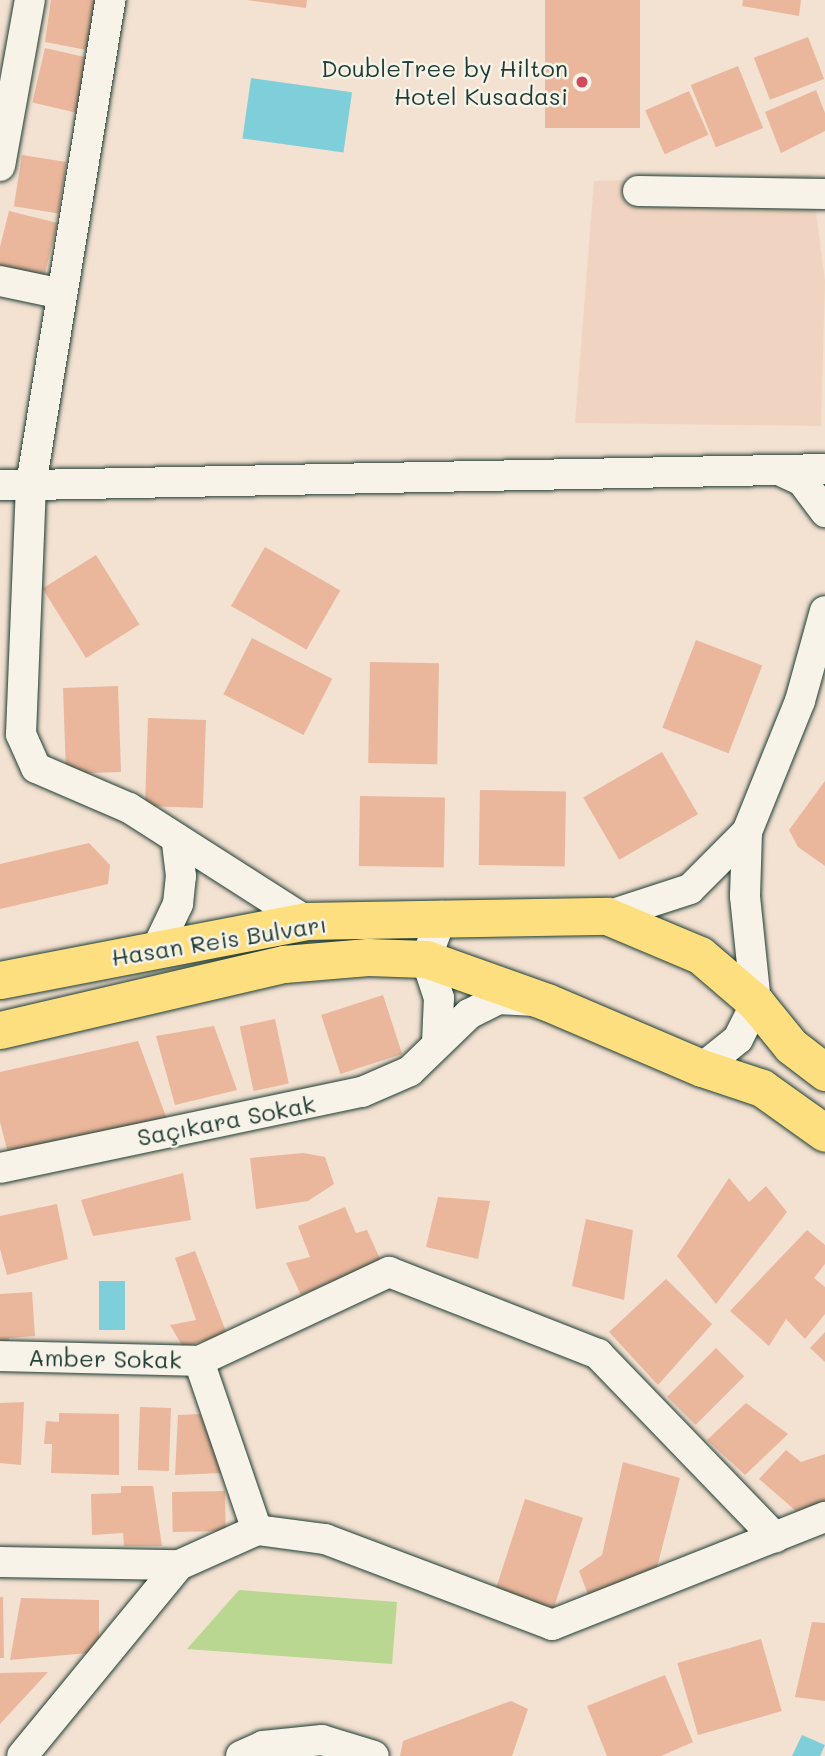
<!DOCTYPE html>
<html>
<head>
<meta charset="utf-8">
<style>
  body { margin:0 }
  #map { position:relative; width:825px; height:1756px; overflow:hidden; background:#f3e1d1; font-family:Mali,sans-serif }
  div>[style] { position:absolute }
  .built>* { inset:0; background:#f0d4c1 }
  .green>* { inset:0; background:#b9d790 }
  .water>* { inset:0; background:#7fcfda; transform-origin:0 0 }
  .building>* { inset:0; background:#eab79c; transform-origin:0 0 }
  .roads { filter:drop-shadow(0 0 2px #1f3d34) drop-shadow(0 0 2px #1f3d34) }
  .minor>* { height:30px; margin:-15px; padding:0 15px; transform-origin:15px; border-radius:15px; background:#f7f3e8 }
  .major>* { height:37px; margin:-18.5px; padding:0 18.5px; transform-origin:18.5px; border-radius:18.5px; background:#fedf80 }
  .dots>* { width:19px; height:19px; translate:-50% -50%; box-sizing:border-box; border:4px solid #f7f3e8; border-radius:50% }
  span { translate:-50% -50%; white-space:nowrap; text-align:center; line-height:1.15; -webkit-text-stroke:5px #f7f3e8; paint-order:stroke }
  .poi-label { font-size:24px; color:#1f3d34 }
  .right { translate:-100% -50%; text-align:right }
  .street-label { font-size:24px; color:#1f3d34 }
</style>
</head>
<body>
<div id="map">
  <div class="built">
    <div style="clip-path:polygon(811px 175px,825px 281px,821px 426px,575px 423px,594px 181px)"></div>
  </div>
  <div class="green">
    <div style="clip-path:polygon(239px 1590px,397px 1602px,392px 1664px,187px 1649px)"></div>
  </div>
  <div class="water">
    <div style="left:251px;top:78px;width:102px;height:61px;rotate:8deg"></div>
    <div style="left:99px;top:1281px;width:26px;height:49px"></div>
    <div style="clip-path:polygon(802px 1735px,825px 1745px,820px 1756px,792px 1756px)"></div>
  </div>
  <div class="building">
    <div style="clip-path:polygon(51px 0,101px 0,92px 51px,45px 42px)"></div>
    <div style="clip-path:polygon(247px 0,307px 0,306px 8px)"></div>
    <div style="left:545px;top:0;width:95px;height:128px"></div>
    <div style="clip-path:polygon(743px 0,801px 0,799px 16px,742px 6px)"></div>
    <div style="left:808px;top:37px;width:45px;height:58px;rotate:69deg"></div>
    <div style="left:45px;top:48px;width:45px;height:56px;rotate:13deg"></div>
    <div style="left:738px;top:66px;width:67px;height:51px;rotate:68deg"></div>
    <div style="clip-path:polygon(816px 90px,825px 113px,825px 131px,781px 153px,765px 112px)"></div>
    <div style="left:689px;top:91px;width:48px;height:48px;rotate:66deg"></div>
    <div style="left:22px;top:155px;width:45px;height:52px;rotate:9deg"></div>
    <div style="left:9px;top:211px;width:50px;height:57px;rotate:14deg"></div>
    <div style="left:265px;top:547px;width:87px;height:68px;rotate:30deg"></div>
    <div style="left:96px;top:555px;width:82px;height:63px;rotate:58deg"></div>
    <div style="left:252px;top:638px;width:90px;height:63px;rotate:27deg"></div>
    <div style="left:696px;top:640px;width:71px;height:94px;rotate:21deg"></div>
    <div style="left:370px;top:662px;width:69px;height:101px;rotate:1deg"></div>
    <div style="left:118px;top:686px;width:86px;height:55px;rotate:88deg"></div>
    <div style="left:148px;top:718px;width:58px;height:88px;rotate:2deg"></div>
    <div style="left:662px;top:752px;width:72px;height:91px;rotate:60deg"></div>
    <div style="clip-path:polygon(825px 781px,825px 866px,798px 847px,789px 830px)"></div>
    <div style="left:480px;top:790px;width:86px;height:75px;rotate:1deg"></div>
    <div style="left:360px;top:796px;width:85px;height:70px;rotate:1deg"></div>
    <div style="clip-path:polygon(89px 843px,110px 865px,108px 884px,0 909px,0 864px)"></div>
    <div style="left:383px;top:995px;width:62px;height:65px;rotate:72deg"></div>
    <div style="left:275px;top:1019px;width:66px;height:36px;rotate:78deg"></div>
    <div style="clip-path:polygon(214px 1026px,237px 1090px,175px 1105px,156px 1036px)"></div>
    <div style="clip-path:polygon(138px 1041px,168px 1122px,8px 1153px,0 1122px,0 1072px)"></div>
    <div style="clip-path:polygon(303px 1153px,325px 1157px,334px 1184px,308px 1201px,256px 1209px,250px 1158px)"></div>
    <div style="clip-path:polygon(183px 1173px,191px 1220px,93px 1236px,81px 1200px)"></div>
    <div style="clip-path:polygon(729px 1178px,749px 1202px,766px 1186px,787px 1212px,716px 1304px,677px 1256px)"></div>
    <div style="clip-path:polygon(438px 1197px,490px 1201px,478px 1259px,426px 1247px)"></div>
    <div style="clip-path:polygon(57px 1204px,68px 1259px,7px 1275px,0 1249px,0 1216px)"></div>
    <div style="clip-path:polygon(345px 1207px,356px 1233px,367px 1230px,381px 1261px,301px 1295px,286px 1263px,310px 1257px,298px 1226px)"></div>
    <div style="clip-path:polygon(586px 1219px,633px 1230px,624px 1300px,572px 1286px)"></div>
    <div style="clip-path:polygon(807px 1230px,825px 1245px,825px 1264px,814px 1278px,825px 1287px,825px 1314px,805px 1339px,786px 1319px,769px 1346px,730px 1311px)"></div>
    <div style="clip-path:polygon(195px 1251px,227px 1334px,183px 1347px,170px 1325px,196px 1320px,175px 1258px)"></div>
    <div style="clip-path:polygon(666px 1279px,712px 1324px,658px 1385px,609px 1332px)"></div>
    <div style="clip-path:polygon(32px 1292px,35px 1336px,9px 1338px,9px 1346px,0 1347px,0 1294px)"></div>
    <div style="clip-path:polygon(825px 1332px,825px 1362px,810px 1348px)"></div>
    <div style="left:716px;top:1348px;width:40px;height:69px;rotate:45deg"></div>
    <div style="clip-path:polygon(24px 1402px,21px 1465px,0 1463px,0 1403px)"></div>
    <div style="clip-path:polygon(746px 1403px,788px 1434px,745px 1475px,707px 1440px)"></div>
    <div style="left:140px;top:1407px;width:31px;height:63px;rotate:2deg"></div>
    <div style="clip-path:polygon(59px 1413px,119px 1414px,119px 1475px,51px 1473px,52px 1444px,44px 1444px,46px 1421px,59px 1422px)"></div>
    <div style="clip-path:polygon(200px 1414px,223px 1473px,175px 1475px,178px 1415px)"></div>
    <div style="clip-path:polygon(786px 1450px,801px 1462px,825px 1454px,825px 1502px,796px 1511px,759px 1479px)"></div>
    <div style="clip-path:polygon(623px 1462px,680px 1478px,655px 1575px,589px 1597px,579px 1571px,602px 1555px)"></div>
    <div style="clip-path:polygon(121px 1486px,153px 1486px,162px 1546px,124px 1546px,123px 1533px,92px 1535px,91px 1494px,121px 1493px)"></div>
    <div style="left:225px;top:1491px;width:40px;height:53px;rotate:89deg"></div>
    <div style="left:525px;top:1499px;width:61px;height:96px;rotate:18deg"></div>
    <div style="clip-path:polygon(0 1597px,3px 1597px,4px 1658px,0 1658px)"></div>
    <div style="clip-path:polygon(21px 1598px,99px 1600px,99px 1652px,10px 1660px)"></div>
    <div style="clip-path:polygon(812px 1622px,825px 1623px,825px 1701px,795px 1697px)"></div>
    <div style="left:761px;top:1639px;width:75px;height:87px;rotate:74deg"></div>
    <div style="clip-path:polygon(48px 1672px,0 1724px,0 1673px)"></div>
    <div style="clip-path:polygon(665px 1675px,693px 1742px,661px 1756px,607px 1756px,587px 1706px)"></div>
    <div style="clip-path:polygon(511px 1701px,528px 1709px,512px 1756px,400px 1756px,403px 1741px)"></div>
  </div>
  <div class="roads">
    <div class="minor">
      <div style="left:0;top:166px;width:169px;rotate:-79.8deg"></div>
      <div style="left:638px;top:191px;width:187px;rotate:0.9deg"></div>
      <div style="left:0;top:281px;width:63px;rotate:11.8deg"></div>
      <div style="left:785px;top:473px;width:19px;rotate:25deg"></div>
      <div style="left:802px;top:481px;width:39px;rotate:53deg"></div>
      <div style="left:0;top:485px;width:31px"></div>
      <div style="left:31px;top:485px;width:491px;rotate:-80.7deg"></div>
      <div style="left:607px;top:916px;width:87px;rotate:-18deg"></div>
      <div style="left:690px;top:889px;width:81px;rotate:-45deg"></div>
      <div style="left:306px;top:921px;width:210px;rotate:-147.4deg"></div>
      <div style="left:129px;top:808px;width:101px;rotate:-156.7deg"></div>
      <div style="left:36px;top:768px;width:37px;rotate:-114deg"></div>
      <div style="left:21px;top:734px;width:249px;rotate:-87.7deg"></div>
      <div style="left:31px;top:485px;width:794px;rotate:-1.15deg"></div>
      <div style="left:157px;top:948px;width:49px;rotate:-64.5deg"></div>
      <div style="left:178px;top:904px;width:28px;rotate:-84deg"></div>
      <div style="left:181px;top:876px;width:38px;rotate:-97deg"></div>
      <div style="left:437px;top:1043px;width:45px;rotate:-87.5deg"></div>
      <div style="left:439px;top:998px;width:41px;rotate:-108.4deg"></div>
      <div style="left:426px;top:959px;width:46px;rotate:-69.6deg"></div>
      <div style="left:702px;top:1068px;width:46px;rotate:-38.9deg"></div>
      <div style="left:738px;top:1039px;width:40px;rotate:-63.4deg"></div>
      <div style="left:756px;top:1003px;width:108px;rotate:-95.9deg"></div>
      <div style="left:745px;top:896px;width:64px;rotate:-88.2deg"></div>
      <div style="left:747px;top:832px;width:141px;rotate:-68deg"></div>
      <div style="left:800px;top:701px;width:93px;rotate:-74.5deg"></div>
      <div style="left:0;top:1168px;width:370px;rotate:-11.9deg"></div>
      <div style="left:362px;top:1092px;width:52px;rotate:-23.6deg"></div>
      <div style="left:410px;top:1071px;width:82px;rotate:-44deg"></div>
      <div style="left:469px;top:1014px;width:33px;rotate:-27deg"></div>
      <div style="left:498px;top:999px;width:33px;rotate:3deg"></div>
      <div style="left:0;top:1356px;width:199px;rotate:1.4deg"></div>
      <div style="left:199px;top:1361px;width:179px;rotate:71.1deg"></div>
      <div style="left:257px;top:1530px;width:85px;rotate:155.8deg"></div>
      <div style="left:199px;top:1361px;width:210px;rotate:-25.1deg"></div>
      <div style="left:389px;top:1272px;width:225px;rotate:21.4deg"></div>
      <div style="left:598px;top:1354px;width:255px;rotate:46deg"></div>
      <div style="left:257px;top:1530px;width:69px;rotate:7.5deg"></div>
      <div style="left:325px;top:1539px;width:243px;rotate:20.7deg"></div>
      <div style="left:552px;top:1625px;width:294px;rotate:-21.6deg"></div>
      <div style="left:0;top:1562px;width:179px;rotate:1deg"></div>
      <div style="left:179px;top:1565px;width:247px;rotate:129.4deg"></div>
      <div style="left:241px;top:1756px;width:24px;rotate:-24deg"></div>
      <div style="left:263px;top:1746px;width:59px;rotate:-5.8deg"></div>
      <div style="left:322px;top:1740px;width:54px;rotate:17.1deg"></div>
    </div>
    <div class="major">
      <div style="left:0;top:980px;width:312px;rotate:-10.9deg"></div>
      <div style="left:306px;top:921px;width:301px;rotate:-1deg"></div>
      <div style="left:607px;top:916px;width:101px;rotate:22.8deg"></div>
      <div style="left:700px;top:955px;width:74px;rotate:40.6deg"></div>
      <div style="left:756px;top:1003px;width:55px;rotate:50.9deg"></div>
      <div style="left:791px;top:1046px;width:43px;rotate:37.4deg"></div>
      <div style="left:0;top:1030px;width:292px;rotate:-13.1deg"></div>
      <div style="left:284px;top:964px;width:84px;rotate:-4.8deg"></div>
      <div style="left:368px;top:957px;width:58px;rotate:2deg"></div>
      <div style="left:426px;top:959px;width:128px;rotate:19.6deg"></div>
      <div style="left:547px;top:1002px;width:168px;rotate:23.1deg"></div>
      <div style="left:702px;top:1068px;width:63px;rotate:18.4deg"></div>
      <div style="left:762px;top:1088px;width:77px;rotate:35.5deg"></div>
    </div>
  </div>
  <div class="dots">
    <div style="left:582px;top:82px;background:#d1495b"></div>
  </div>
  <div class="poi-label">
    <span class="right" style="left:568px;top:82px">DoubleTree by Hilton<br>Hotel Kusadasi</span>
  </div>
  <div class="street-label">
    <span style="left:219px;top:940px;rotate:-9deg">Hasan Reis Bulvarı</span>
    <span style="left:226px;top:1120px;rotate:-11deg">Saçıkara Sokak</span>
    <span style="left:105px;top:1358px;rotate:1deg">Amber Sokak</span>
  </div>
</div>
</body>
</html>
